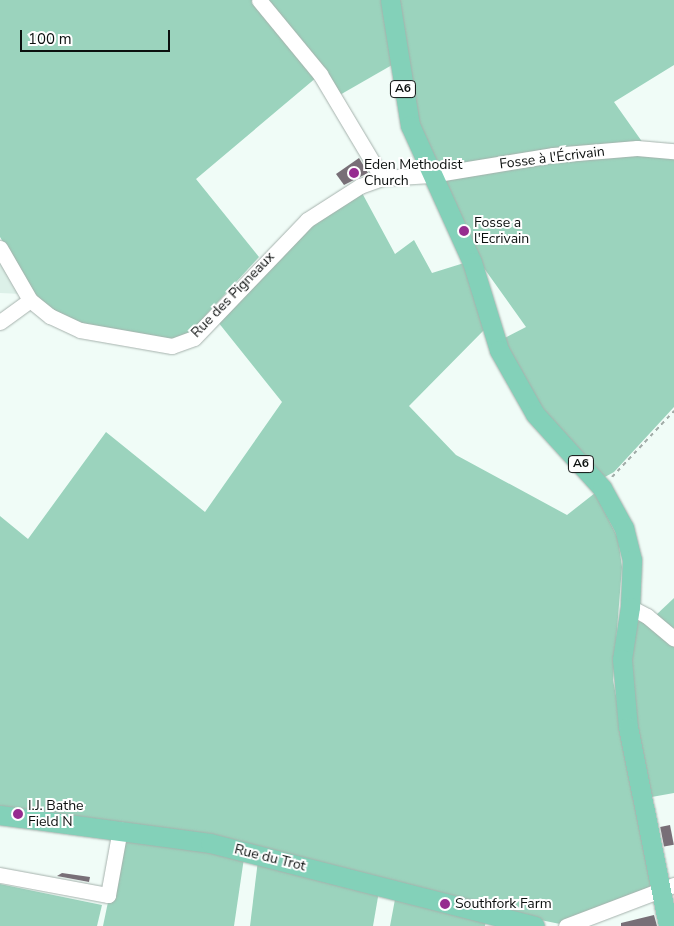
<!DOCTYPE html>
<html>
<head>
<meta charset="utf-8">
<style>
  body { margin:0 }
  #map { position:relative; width:674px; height:926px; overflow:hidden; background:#f0fcf7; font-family:"Nunito Sans",sans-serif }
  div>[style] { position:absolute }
  .built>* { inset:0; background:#dcf0e8 }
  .green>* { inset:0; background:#9bd3bd }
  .building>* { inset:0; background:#786f77; transform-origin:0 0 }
  .path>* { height:2px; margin-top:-1px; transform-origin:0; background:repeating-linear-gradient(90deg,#a2aca8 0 4px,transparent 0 8px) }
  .roads { filter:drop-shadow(0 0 1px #a6b2ad) drop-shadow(0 0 1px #a6b2ad) }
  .minor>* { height:15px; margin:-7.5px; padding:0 7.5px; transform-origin:7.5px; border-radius:7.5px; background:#fff }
  .major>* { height:19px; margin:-9.5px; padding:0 9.5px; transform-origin:9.5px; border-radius:9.5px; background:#83d1b9 }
  .dots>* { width:14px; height:14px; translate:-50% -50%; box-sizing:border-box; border:2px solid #fff; border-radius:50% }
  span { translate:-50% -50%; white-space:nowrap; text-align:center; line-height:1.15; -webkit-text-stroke:4px #fff; paint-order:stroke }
  .shield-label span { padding:1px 4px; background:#fff; border:1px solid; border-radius:4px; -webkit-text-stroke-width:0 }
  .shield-label { font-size:12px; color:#0c100f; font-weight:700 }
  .street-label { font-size:14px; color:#0c100f }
  .poi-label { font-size:14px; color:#0c100f }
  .left { translate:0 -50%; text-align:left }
  .scale { position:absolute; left:20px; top:30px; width:150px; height:22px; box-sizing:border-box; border:2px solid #0c100f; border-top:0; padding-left:6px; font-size:15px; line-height:18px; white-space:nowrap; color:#0c100f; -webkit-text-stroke:4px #fff; paint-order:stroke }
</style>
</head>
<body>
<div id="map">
  <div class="built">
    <div style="clip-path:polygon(0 258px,22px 294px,0 293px)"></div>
  </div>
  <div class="green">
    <div style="clip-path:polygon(0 0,254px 0,317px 77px,196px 179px,259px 257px,183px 340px,157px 340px,94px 329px,53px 312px,36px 297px,0 237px)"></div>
    <div style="clip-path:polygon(261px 0,384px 0,392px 65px,338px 96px)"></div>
    <div style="clip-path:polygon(395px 0,674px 0,674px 65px,614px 102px,643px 143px,436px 172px,413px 115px)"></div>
    <div style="clip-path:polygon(635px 152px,674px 156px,674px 407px,614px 472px,603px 478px,556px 429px,519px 377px,501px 340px,526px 327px,481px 264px,444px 186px,448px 178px,536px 161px)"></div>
    <div style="clip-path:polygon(361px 191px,395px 254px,414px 240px,432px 273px,464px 263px,486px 328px,409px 406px,456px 455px,567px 515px,595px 493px,618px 538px,622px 567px,613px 680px,653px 889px,560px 924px,0 807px,0 516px,28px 539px,106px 432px,205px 512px,282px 402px,218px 322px,306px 226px)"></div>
    <div style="clip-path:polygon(674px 598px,674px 632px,655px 616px)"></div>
    <div style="clip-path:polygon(639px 621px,648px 624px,674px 647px,674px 793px,646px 798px,628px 659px,633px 627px)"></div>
    <div style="clip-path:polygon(122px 835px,244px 858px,234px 926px,103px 926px)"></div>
    <div style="clip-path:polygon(258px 860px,379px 891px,373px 926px,250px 926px)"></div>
    <div style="clip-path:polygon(0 884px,102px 905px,97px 926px,0 926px)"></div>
    <div style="clip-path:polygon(396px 894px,486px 919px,485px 926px,390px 926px)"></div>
  </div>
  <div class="building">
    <div style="clip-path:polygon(359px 158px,368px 173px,344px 185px,336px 174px)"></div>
    <div style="left:670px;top:825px;width:20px;height:10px;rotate:79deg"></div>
    <div style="clip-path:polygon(62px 873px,90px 877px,89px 882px,57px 876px)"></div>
    <div style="clip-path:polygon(654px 915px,657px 926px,621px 926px,621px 923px)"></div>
  </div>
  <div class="path">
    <div style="left:612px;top:477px;width:91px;rotate:-46.8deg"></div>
  </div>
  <div class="roads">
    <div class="minor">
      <div style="left:259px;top:0;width:96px;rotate:50.5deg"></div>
      <div style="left:320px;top:74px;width:121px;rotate:59.2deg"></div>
      <div style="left:0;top:248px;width:60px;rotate:60deg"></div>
      <div style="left:0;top:322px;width:37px;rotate:-36deg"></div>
      <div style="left:30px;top:300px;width:26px;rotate:39deg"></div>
      <div style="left:50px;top:316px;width:33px;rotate:25deg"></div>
      <div style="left:80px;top:330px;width:93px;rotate:9.9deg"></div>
      <div style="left:172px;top:346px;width:23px;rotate:-20deg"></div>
      <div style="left:194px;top:338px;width:163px;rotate:-46.2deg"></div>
      <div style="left:307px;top:220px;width:63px;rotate:-32.7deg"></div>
      <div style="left:360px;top:186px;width:23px;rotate:-20deg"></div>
      <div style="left:382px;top:178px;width:49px;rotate:-3.5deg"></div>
      <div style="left:431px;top:175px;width:124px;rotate:-9.3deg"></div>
      <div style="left:553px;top:155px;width:84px;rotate:-4.8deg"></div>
      <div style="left:637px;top:148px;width:37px;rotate:5deg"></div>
      <div style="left:630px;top:607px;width:19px;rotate:28deg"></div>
      <div style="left:647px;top:616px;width:35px;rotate:40deg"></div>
      <div style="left:0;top:875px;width:110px;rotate:10.5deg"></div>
      <div style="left:108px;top:895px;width:67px;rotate:-79.7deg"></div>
      <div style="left:566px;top:926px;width:116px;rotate:-20.8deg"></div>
    </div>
    <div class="major">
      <div style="left:390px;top:0;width:127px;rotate:80.9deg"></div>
      <div style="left:410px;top:125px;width:150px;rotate:65.7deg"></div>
      <div style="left:472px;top:262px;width:92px;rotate:72.9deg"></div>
      <div style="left:499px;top:350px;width:73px;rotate:60.6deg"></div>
      <div style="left:535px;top:414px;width:100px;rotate:47.8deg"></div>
      <div style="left:602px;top:488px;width:46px;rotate:61.2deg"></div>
      <div style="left:624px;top:528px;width:33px;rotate:76deg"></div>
      <div style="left:632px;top:560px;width:47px;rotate:92.4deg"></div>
      <div style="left:630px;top:607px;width:53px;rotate:98.7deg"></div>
      <div style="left:622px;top:659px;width:68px;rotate:85deg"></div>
      <div style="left:628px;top:727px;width:203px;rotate:78.6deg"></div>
      <div style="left:0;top:815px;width:212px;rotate:7.6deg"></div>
      <div style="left:210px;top:843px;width:335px;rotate:14.3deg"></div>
    </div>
  </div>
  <div class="dots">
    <div style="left:354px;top:173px;background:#962c8f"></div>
    <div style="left:464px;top:231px;background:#962c8f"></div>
    <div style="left:18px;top:814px;background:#962c8f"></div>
    <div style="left:445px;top:904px;background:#962c8f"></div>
  </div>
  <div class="shield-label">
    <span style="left:403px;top:89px">A6</span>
    <span style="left:581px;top:464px">A6</span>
  </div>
  <div class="street-label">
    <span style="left:552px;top:158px;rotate:-7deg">Fosse à l'Écrivain</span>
    <span style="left:233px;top:295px;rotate:-46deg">Rue des Pigneaux</span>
    <span style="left:270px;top:858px;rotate:14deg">Rue du Trot</span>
  </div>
  <div class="poi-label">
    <span class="left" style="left:364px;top:173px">Eden Methodist<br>Church</span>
    <span class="left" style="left:474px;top:231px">Fosse a<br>l'Ecrivain</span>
    <span class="left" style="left:28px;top:814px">I.J. Bathe<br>Field N</span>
    <span class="left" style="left:455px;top:904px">Southfork Farm</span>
  </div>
  <div class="scale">100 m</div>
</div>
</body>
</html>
